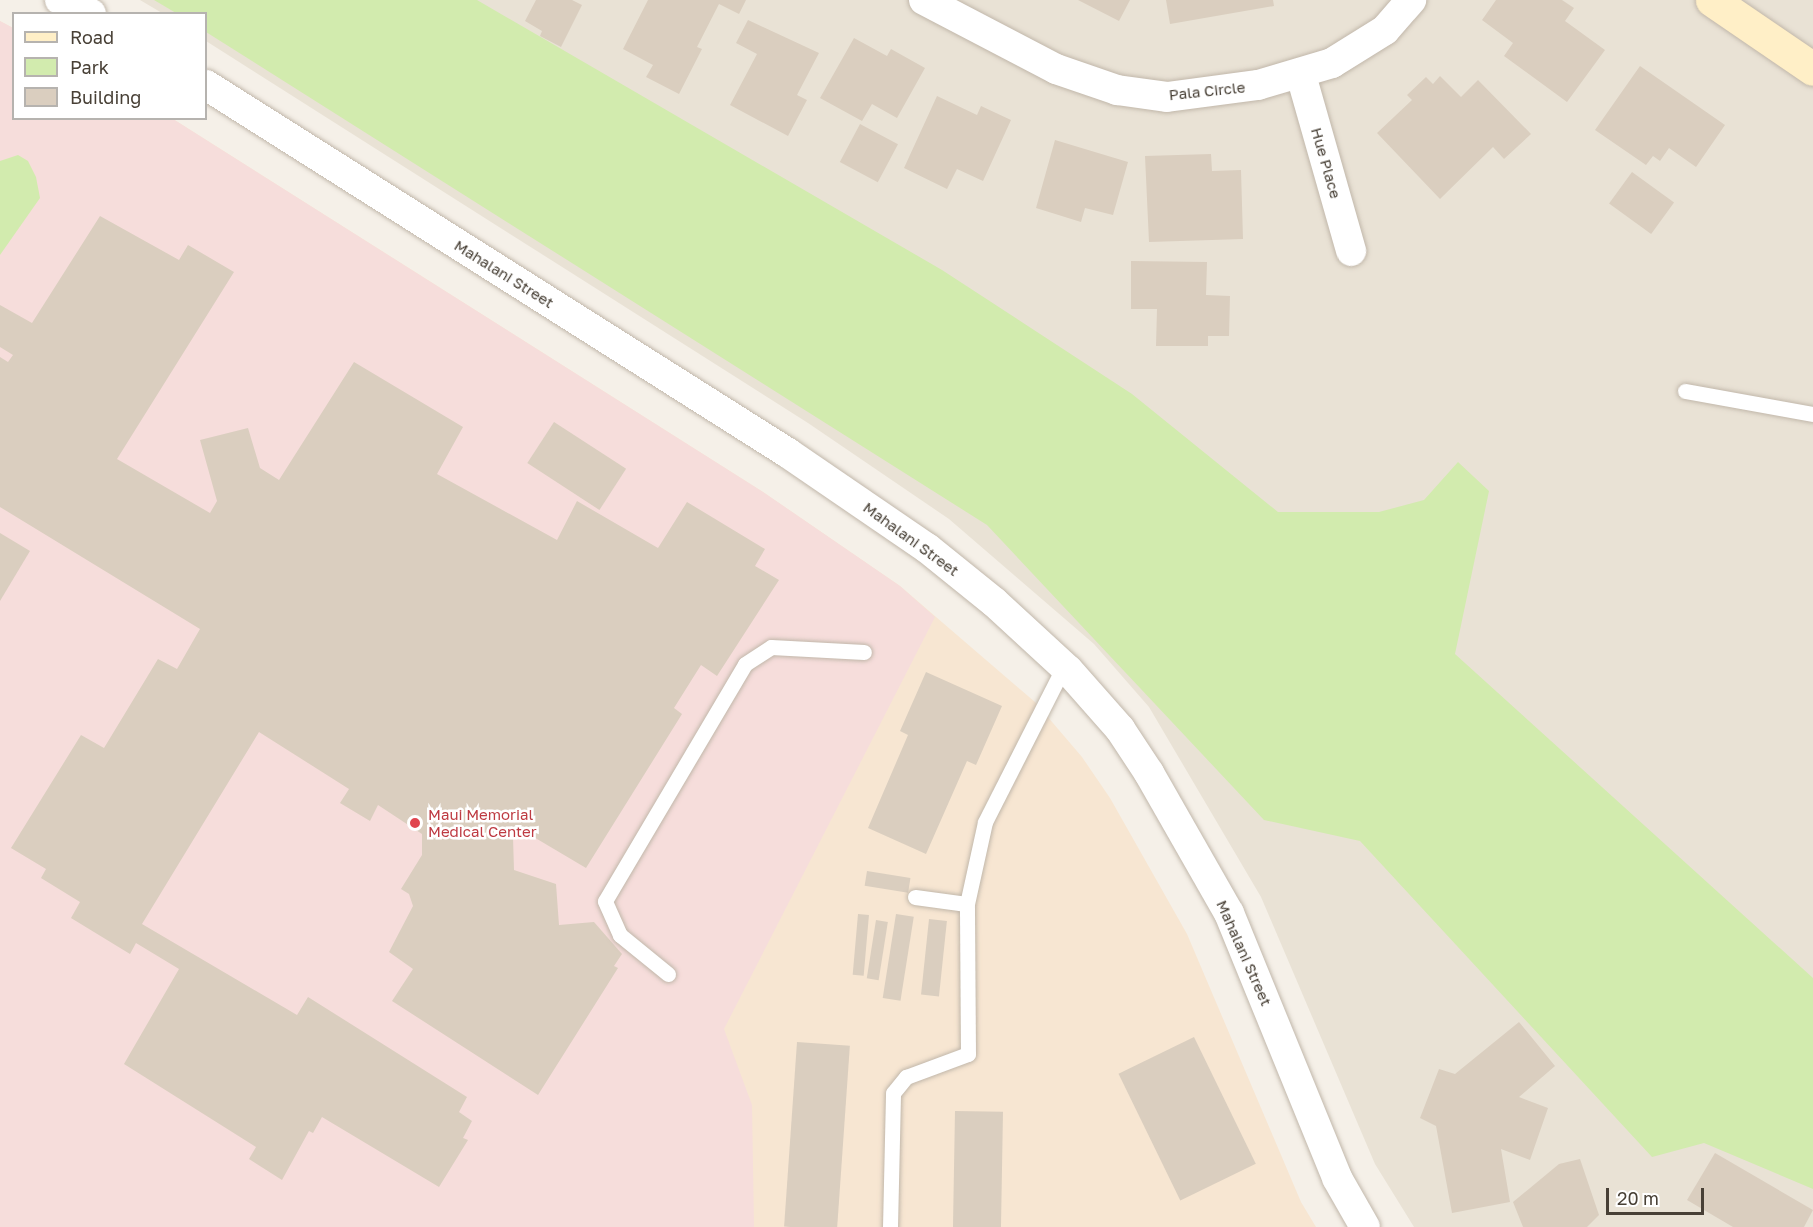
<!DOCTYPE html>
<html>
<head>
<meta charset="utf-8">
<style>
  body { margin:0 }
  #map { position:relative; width:1813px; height:1227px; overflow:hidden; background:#f5f0e8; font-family:"Golos Text",sans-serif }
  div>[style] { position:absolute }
  .residential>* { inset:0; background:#e9e2d5 }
  .commercial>* { inset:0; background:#f7e6d2 }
  .medical>* { inset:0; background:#f6dddb }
  .green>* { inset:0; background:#d2ebae }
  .building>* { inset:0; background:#dacebf; transform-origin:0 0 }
  .roads { filter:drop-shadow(0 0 2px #c1b7aa) drop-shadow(0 0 2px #c1b7aa) }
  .lane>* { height:15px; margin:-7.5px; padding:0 7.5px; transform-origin:7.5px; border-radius:7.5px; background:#fff }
  .street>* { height:30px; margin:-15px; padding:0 15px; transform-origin:15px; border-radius:15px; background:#fff }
  .secondary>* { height:33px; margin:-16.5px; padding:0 16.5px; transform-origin:16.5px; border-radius:16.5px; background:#ffefc7 }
  .dots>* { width:16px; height:16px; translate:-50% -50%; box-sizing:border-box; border:3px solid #fff; border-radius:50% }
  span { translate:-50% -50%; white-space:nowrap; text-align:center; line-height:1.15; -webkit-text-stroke:5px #fff; paint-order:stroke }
  .street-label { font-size:15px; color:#484036 }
  .health-label { font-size:15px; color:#be3a42 }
  .left { translate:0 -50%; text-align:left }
  .legend { position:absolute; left:12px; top:12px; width:195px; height:108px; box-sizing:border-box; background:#fff; border:2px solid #b6b3af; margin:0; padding:8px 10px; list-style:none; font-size:18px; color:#484036 }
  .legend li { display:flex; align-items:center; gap:12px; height:30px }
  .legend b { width:30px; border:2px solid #b6b3af }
  .scale { position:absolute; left:1606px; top:1188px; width:98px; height:27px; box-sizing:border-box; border:3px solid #484036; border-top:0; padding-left:8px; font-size:18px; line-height:21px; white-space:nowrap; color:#484036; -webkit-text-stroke:4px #fff; paint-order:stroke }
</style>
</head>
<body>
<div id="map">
  <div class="residential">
    <div style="clip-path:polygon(140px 0,1813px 0,1813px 1227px,1414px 1227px,1375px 1164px,1261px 897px,1149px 707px,1094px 644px,949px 519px,808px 423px,206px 41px,206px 14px,162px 13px)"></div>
  </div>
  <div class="commercial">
    <div style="clip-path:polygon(0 21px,13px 28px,14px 118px,173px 119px,763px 492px,900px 586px,1035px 702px,1082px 757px,1110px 798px,1187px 934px,1301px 1202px,1316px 1227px,0 1227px)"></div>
  </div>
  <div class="medical">
    <div style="clip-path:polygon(0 21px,13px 28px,14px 118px,173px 119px,763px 492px,900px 586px,935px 617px,724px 1029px,752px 1105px,754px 1227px,0 1227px)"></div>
  </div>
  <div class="green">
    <div style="clip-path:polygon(154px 0,477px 0,942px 270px,1132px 394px,1278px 512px,1379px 512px,1424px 500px,1458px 462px,1489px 491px,1455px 654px,1813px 978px,1813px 1189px,1704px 1143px,1652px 1157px,1360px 841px,1264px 820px,987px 525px,206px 32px,206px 14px,176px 13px)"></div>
    <div style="clip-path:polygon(18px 155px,28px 161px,36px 177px,40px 198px,0 255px,0 161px)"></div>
  </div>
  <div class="building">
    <div style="clip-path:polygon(536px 0,572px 0,582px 5px,561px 47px,540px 36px,542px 31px,525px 21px)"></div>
    <div style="clip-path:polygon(648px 0,746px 0,739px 14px,719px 4px,697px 47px,702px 49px,679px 94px,646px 77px,653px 65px,623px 49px)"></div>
    <div style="clip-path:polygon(1078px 0,1130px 0,1119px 21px)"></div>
    <div style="clip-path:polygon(1166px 0,1273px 0,1274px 6px,1170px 24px)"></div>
    <div style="clip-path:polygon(1496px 0,1562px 0,1574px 8px,1565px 21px,1605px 50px,1567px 102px,1504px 56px,1513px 43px,1482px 20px)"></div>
    <div style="clip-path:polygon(748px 20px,819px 53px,797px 95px,807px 100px,788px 136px,730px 105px,757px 54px,736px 43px)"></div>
    <div style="clip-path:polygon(854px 38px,887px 56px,891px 49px,925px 68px,897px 118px,872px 104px,862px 121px,820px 98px)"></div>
    <div style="clip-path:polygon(1640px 66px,1725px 125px,1696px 167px,1669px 148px,1660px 161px,1653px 156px,1646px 165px,1595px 130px)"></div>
    <div style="clip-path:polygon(1440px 76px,1461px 97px,1478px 80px,1531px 134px,1504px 159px,1493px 147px,1440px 199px,1377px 133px,1412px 100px,1407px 95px,1426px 77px,1433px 84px)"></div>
    <div style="clip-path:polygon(937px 96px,977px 115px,981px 106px,1011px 120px,983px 181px,957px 169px,947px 189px,904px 168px)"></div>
    <div style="left:860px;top:124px;width:43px;height:43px;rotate:28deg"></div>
    <div style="clip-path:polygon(1055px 140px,1128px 162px,1113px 215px,1085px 208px,1081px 222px,1036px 208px)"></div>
    <div style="clip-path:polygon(1211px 154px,1212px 171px,1241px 170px,1243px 239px,1149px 242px,1145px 156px)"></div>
    <div style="left:1632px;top:172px;width:52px;height:39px;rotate:36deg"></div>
    <div style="clip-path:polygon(100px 216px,179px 260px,188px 245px,234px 272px,117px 459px,210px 513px,217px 501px,200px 440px,248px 428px,260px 468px,279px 480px,354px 362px,463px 427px,437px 474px,557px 540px,577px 501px,658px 548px,687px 502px,765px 549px,755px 566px,779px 580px,717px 676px,701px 665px,674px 708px,682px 714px,586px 868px,532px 836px,513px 837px,514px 870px,556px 884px,559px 925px,594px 922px,622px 954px,614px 966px,618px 968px,538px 1095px,392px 1001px,413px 969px,389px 952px,413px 906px,409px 894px,401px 889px,422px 855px,422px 834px,378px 805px,370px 821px,340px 803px,349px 789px,259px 732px,142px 924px,297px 1015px,308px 997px,467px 1097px,459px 1112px,472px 1121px,463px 1138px,468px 1140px,439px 1187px,322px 1117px,313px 1133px,309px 1131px,282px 1180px,249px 1159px,256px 1147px,124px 1064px,179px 969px,136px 943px,130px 954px,71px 918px,80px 902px,41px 878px,46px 869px,11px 848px,81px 735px,104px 748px,158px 659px,177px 669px,200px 629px,0 507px,0 357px,8px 362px,13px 355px,0 347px,0 305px,32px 323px)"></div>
    <div style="clip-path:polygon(1131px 261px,1207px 262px,1206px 295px,1230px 296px,1229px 336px,1208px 336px,1208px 346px,1156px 346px,1157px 309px,1131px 309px)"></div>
    <div style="left:554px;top:422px;width:86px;height:49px;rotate:33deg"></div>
    <div style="clip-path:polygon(0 533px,30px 551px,0 601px)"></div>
    <div style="clip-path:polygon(926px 672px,1002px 706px,976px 765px,967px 761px,926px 854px,868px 828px,908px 735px,900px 731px)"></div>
    <div style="left:867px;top:871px;width:44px;height:15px;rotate:9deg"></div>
    <div style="left:858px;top:914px;width:11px;height:61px;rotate:5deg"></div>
    <div style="left:896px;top:914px;width:18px;height:85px;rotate:9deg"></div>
    <div style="left:929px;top:919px;width:18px;height:76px;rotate:6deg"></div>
    <div style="left:876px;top:920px;width:12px;height:59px;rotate:9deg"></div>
    <div style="clip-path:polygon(1519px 1022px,1555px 1066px,1519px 1097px,1548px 1108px,1530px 1160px,1501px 1149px,1510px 1202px,1452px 1213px,1436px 1126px,1420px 1118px,1439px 1069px,1455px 1074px)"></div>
    <div style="left:1194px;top:1037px;width:141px;height:84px;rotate:64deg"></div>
    <div style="left:797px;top:1042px;width:53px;height:185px;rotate:4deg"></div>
    <div style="left:955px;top:1111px;width:48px;height:116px;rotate:1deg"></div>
    <div style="clip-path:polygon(1715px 1153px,1813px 1210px,1804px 1227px,1733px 1227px,1687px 1200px)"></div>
    <div style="clip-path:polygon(1580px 1159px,1599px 1215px,1587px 1227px,1523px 1227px,1513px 1202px,1559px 1164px)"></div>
  </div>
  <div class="roads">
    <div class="lane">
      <div style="left:1685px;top:391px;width:130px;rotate:10.2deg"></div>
      <div style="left:915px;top:897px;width:52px;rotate:7.7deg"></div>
      <div style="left:967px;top:904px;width:84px;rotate:-77.6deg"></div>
      <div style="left:985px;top:822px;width:175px;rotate:-63.1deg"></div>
      <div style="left:668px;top:974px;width:62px;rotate:-140.9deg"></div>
      <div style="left:620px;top:935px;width:37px;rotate:-114deg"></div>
      <div style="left:605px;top:901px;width:275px;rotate:-59.4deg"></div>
      <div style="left:745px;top:664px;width:31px;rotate:-33deg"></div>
      <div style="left:771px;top:647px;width:93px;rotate:3.1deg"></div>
      <div style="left:890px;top:1227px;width:134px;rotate:-88.7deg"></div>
      <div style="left:893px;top:1093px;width:21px;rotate:-51deg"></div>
      <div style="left:906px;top:1077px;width:66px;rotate:-20.4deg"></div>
      <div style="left:968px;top:1054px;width:150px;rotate:-90.4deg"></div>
    </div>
    <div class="street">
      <div style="left:60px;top:0;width:34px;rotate:24deg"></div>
      <div style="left:924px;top:0;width:149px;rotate:27.6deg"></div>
      <div style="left:1056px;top:69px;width:65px;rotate:19deg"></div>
      <div style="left:1117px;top:90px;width:50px;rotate:8deg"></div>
      <div style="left:1167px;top:97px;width:92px;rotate:-7.5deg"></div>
      <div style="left:1258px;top:85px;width:77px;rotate:-16.6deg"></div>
      <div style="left:1332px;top:63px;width:62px;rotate:-31.9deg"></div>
      <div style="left:1385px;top:30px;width:40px;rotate:-49deg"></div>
      <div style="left:1301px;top:75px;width:183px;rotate:74.1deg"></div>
      <div style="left:206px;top:85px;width:689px;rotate:32.31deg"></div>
      <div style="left:788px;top:453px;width:168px;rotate:34.4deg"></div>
      <div style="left:927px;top:548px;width:86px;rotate:38.9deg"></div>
      <div style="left:994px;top:602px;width:100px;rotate:42.6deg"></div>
      <div style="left:1068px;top:670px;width:79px;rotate:48.6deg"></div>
      <div style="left:1120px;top:729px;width:53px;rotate:56.6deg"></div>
      <div style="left:1149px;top:773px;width:161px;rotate:60.3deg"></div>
      <div style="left:1229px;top:913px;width:286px;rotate:67.8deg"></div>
      <div style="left:1337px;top:1178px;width:56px;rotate:60.3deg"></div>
    </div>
    <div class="secondary">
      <div style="left:1712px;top:0;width:122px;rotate:34.3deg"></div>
    </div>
  </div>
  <div class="dots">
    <div style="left:415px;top:823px;background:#e0444e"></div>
  </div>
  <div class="street-label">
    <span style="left:1207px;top:91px;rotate:-6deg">Pala Circle</span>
    <span style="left:1326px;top:163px;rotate:74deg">Hue Place</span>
    <span style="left:504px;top:274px;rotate:32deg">Mahalani Street</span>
    <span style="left:911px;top:539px;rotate:36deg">Mahalani Street</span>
    <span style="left:1244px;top:953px;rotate:66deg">Mahalani Street</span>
  </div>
  <div class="health-label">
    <span class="left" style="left:428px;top:823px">Maui Memorial<br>Medical Center</span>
  </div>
  <ul class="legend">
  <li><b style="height:8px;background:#ffefc7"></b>Road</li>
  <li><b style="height:16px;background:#d2ebae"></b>Park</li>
  <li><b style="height:16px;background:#dacebf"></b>Building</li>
  </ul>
  <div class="scale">20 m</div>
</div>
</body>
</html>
